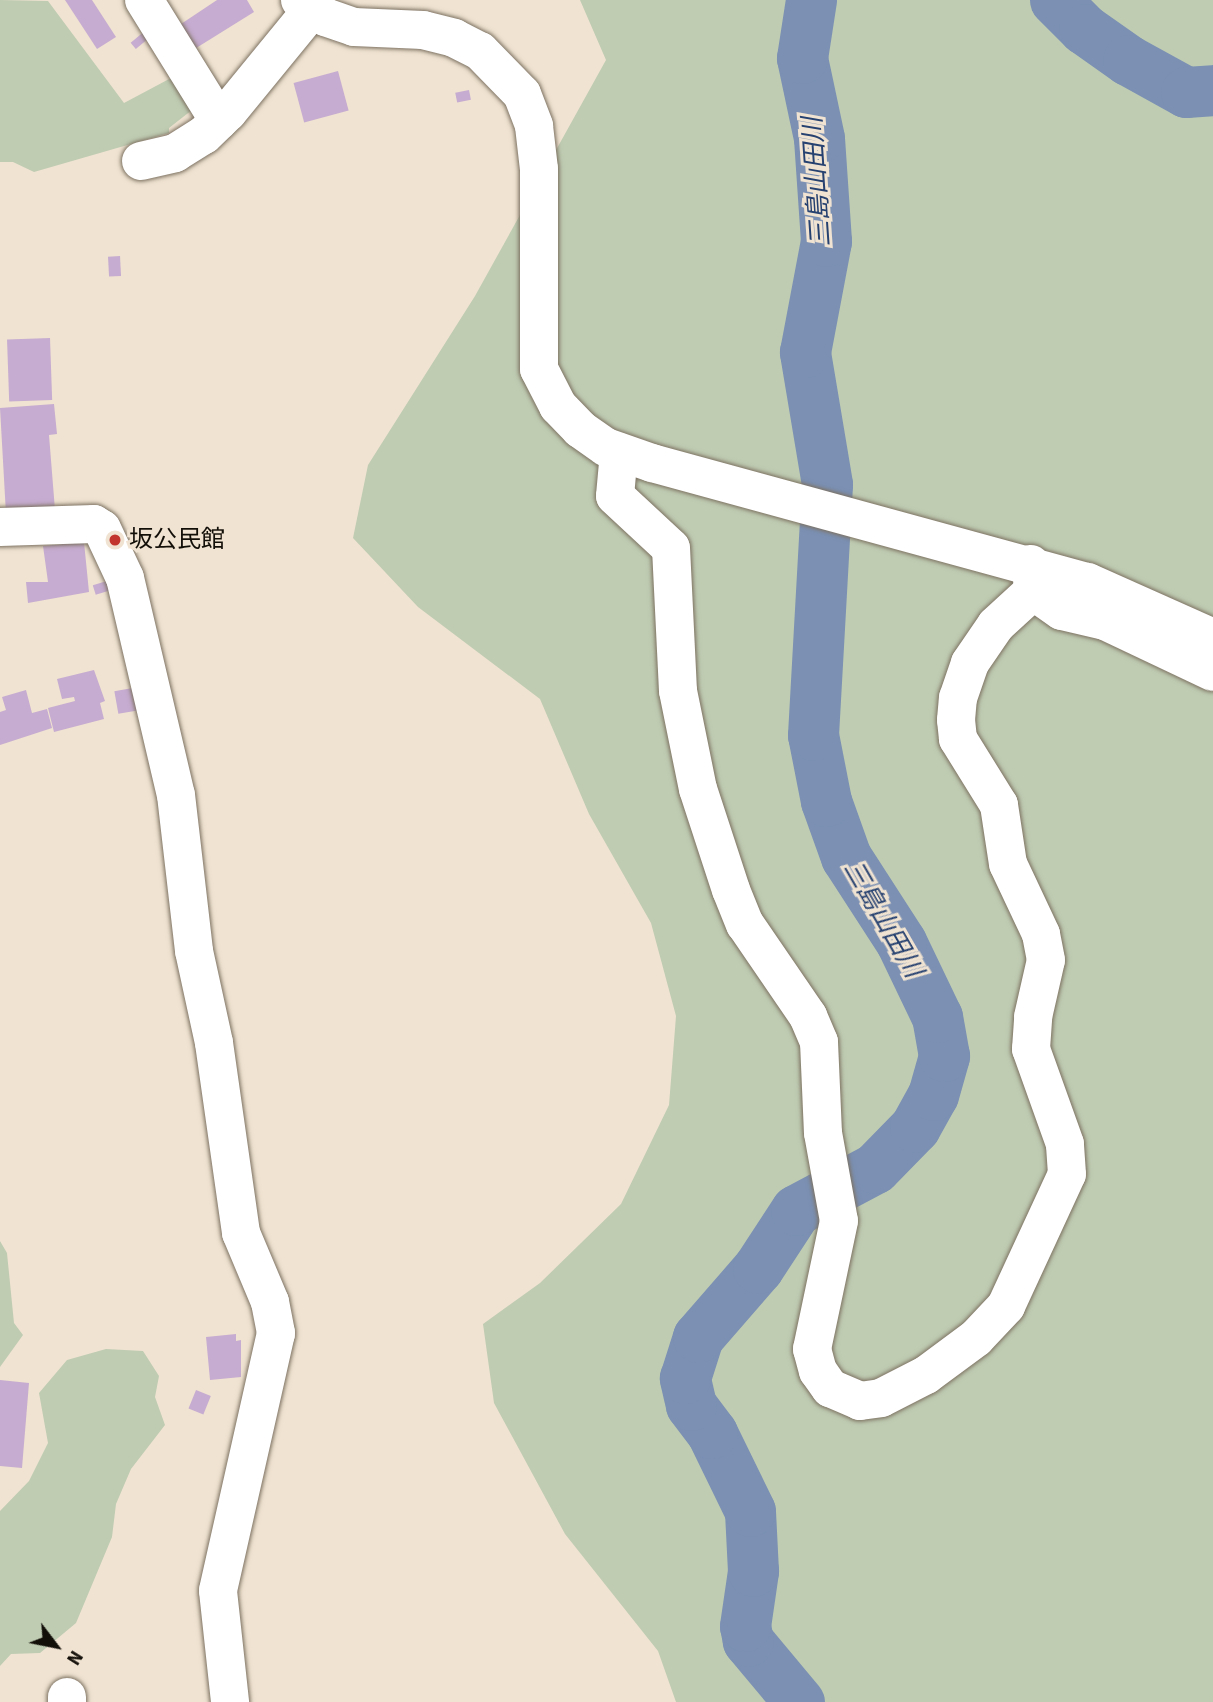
<!DOCTYPE html>
<html>
<head>
<meta charset="utf-8">
<style>
  body { margin:0 }
  #map { position:relative; width:1213px; height:1702px; overflow:hidden; background:#f0e3d1; font-family:"Source Sans 3","Noto Sans JP",sans-serif }
  div>[style] { position:absolute }
  .green>* { inset:0; background:#bfccb2 }
  .river>* { height:51px; margin:-25.5px; padding:0 25.5px; transform-origin:25.5px; border-radius:25.5px; background:#7b90b3 }
  .building>* { inset:0; background:#c6acd0; transform-origin:0 0 }
  .roads { filter:drop-shadow(0 0 2px #7d7262) drop-shadow(0 0 2px #7d7262) }
  .minor>* { height:38px; margin:-19px; padding:0 19px; transform-origin:19px; border-radius:19px; background:#fff }
  .dots>* { width:19px; height:19px; translate:-50% -50%; box-sizing:border-box; border:4px solid #f0e3d1; border-radius:50% }
  span { translate:-50% -50%; white-space:nowrap; text-align:center; line-height:1.15; -webkit-text-stroke:6px #f0e3d1; paint-order:stroke }
  .poi-label { font-size:24px; color:#120e08 }
  .left { translate:0 -50%; text-align:left }
  .water-label { font-size:26px; color:#264170; font-style:italic }
  .north { position:absolute; left:21px; top:1611px; width:70px; height:70px; -webkit-text-stroke:5px #f0e3d1; paint-order:stroke; rotate:122deg; font-size:19px; font-weight:700; line-height:28px; text-align:center; color:#120e08 }
  .north::after { content:''; display:block; margin:auto; width:24px; height:32px; background:#120e08; clip-path:polygon(50% 0,100% 100%,50% 72%,0 100%) }
</style>
</head>
<body>
<div id="map">
  <div class="green">
    <div style="clip-path:polygon(0 0,48px 1px,124px 103px,171px 78px,192px 110px,169px 128px,169px 133px,34px 172px,13px 162px,0 162px)"></div>
    <div style="clip-path:polygon(580px 0,1213px 0,1213px 1702px,676px 1702px,658px 1651px,565px 1534px,494px 1403px,483px 1324px,540px 1283px,621px 1204px,669px 1105px,676px 1016px,651px 923px,589px 814px,540px 699px,418px 607px,353px 538px,368px 465px,475px 296px,606px 60px)"></div>
    <div style="clip-path:polygon(0 1241px,7px 1253px,14px 1323px,23px 1335px,0 1367px)"></div>
    <div style="clip-path:polygon(106px 1349px,143px 1351px,159px 1376px,155px 1397px,165px 1425px,131px 1469px,116px 1504px,112px 1537px,76px 1623px,40px 1653px,11px 1654px,0 1666px,0 1511px,29px 1481px,48px 1443px,39px 1393px,67px 1360px)"></div>
  </div>
  <div class="river">
    <div style="left:1055px;top:0;width:41px;rotate:45deg"></div>
    <div style="left:1084px;top:29px;width:54px;rotate:35.2deg"></div>
    <div style="left:1128px;top:60px;width:66px;rotate:28.9deg"></div>
    <div style="left:1186px;top:92px;width:27px;rotate:-4deg"></div>
    <div style="left:799px;top:1702px;width:80px;rotate:-129.9deg"></div>
    <div style="left:748px;top:1641px;width:15px;rotate:-101deg"></div>
    <div style="left:745px;top:1626px;width:56px;rotate:-81.7deg"></div>
    <div style="left:753px;top:1571px;width:60px;rotate:-92.9deg"></div>
    <div style="left:750px;top:1511px;width:87px;rotate:-116deg"></div>
    <div style="left:712px;top:1433px;width:35px;rotate:-127deg"></div>
    <div style="left:691px;top:1405px;width:28px;rotate:-103deg"></div>
    <div style="left:685px;top:1378px;width:43px;rotate:-72.4deg"></div>
    <div style="left:698px;top:1337px;width:91px;rotate:-49deg"></div>
    <div style="left:758px;top:1268px;width:69px;rotate:-56.8deg"></div>
    <div style="left:796px;top:1210px;width:89px;rotate:-28deg"></div>
    <div style="left:875px;top:1168px;width:57px;rotate:-45.7deg"></div>
    <div style="left:915px;top:1127px;width:37px;rotate:-61deg"></div>
    <div style="left:933px;top:1095px;width:41px;rotate:-74.2deg"></div>
    <div style="left:944px;top:1056px;width:40px;rotate:-100deg"></div>
    <div style="left:937px;top:1017px;width:83px;rotate:-115.6deg"></div>
    <div style="left:901px;top:942px;width:101px;rotate:-122.9deg"></div>
    <div style="left:846px;top:857px;width:59px;rotate:-109.7deg"></div>
    <div style="left:826px;top:801px;width:67px;rotate:-101.1deg"></div>
    <div style="left:813px;top:735px;width:251px;rotate:-86.8deg"></div>
    <div style="left:827px;top:484px;width:134px;rotate:-99.5deg"></div>
    <div style="left:805px;top:352px;width:113px;rotate:-79.3deg"></div>
    <div style="left:826px;top:241px;width:103px;rotate:-93.9deg"></div>
    <div style="left:819px;top:138px;width:82px;rotate:-102deg"></div>
    <div style="left:802px;top:58px;width:59px;rotate:-81.2deg"></div>
  </div>
  <div class="building">
    <div style="clip-path:polygon(65px 0,92px 0,116px 37px,97px 49px)"></div>
    <div style="clip-path:polygon(217px 0,247px 0,254px 12px,193px 50px,178px 26px)"></div>
    <div style="left:146px;top:30px;width:8px;height:20px;rotate:50deg"></div>
    <div style="left:338px;top:71px;width:41px;height:46px;rotate:75deg"></div>
    <div style="left:469px;top:90px;width:10px;height:14px;rotate:79deg"></div>
    <div style="left:120px;top:256px;width:20px;height:12px;rotate:87deg"></div>
    <div style="left:50px;top:338px;width:62px;height:43px;rotate:88deg"></div>
    <div style="clip-path:polygon(54px 404px,57px 434px,49px 435px,55px 510px,6px 514px,0 408px)"></div>
    <div style="clip-path:polygon(84px 542px,89px 592px,28px 603px,26px 582px,48px 582px,43px 546px)"></div>
    <div style="left:110px;top:580px;width:10px;height:18px;rotate:73deg"></div>
    <div style="clip-path:polygon(94px 670px,105px 701px,100px 703px,104px 719px,54px 732px,48px 708px,75px 701px,74px 697px,62px 699px,57px 679px)"></div>
    <div style="left:138px;top:687px;width:23px;height:24px;rotate:80deg"></div>
    <div style="clip-path:polygon(26px 690px,32px 713px,47px 709px,52px 728px,0 745px,0 712px,6px 710px,2px 697px)"></div>
    <div style="clip-path:polygon(236px 1334px,236px 1341px,241px 1340px,241px 1377px,210px 1380px,206px 1337px)"></div>
    <div style="clip-path:polygon(0 1380px,29px 1383px,22px 1468px,0 1466px)"></div>
    <div style="left:196px;top:1390px;width:16px;height:20px;rotate:22deg"></div>
  </div>
  <div class="roads">
    <div class="minor">
      <div style="left:144px;top:0;width:142px;rotate:58.2deg"></div>
      <div style="left:300px;top:0;width:30px;rotate:34deg"></div>
      <div style="left:325px;top:17px;width:31px;rotate:19deg"></div>
      <div style="left:354px;top:27px;width:69px;rotate:2.5deg"></div>
      <div style="left:423px;top:30px;width:32px;rotate:14deg"></div>
      <div style="left:454px;top:38px;width:29px;rotate:27deg"></div>
      <div style="left:480px;top:51px;width:60px;rotate:45.7deg"></div>
      <div style="left:522px;top:94px;width:34px;rotate:69deg"></div>
      <div style="left:534px;top:126px;width:43px;rotate:83.4deg"></div>
      <div style="left:539px;top:169px;width:200px;rotate:90deg"></div>
      <div style="left:539px;top:369px;width:42px;rotate:62.8deg"></div>
      <div style="left:558px;top:406px;width:32px;rotate:46deg"></div>
      <div style="left:580px;top:429px;width:32px;rotate:35deg"></div>
      <div style="left:606px;top:447px;width:49px;rotate:19.2deg"></div>
      <div style="left:652px;top:463px;width:452px;rotate:15.3deg"></div>
      <div style="left:1088px;top:582px;width:137px;rotate:24.1deg"></div>
      <div style="left:141px;top:161px;width:35px;rotate:-13deg"></div>
      <div style="left:175px;top:153px;width:34px;rotate:-32deg"></div>
      <div style="left:204px;top:135px;width:33px;rotate:-44deg"></div>
      <div style="left:228px;top:112px;width:134px;rotate:-50.7deg"></div>
      <div style="left:619px;top:452px;width:44px;rotate:95.2deg"></div>
      <div style="left:615px;top:496px;width:76px;rotate:42.9deg"></div>
      <div style="left:671px;top:548px;width:143px;rotate:87.2deg"></div>
      <div style="left:678px;top:691px;width:100px;rotate:78.5deg"></div>
      <div style="left:698px;top:789px;width:106px;rotate:71.9deg"></div>
      <div style="left:731px;top:890px;width:37px;rotate:68deg"></div>
      <div style="left:745px;top:924px;width:112px;rotate:55.6deg"></div>
      <div style="left:808px;top:1016px;width:28px;rotate:67deg"></div>
      <div style="left:819px;top:1042px;width:91px;rotate:87.5deg"></div>
      <div style="left:823px;top:1133px;width:89px;rotate:79.7deg"></div>
      <div style="left:839px;top:1221px;width:131px;rotate:101.9deg"></div>
      <div style="left:812px;top:1349px;width:23px;rotate:75deg"></div>
      <div style="left:818px;top:1371px;width:21px;rotate:55deg"></div>
      <div style="left:830px;top:1388px;width:33px;rotate:23deg"></div>
      <div style="left:860px;top:1401px;width:21px;rotate:-8deg"></div>
      <div style="left:881px;top:1398px;width:51px;rotate:-27.1deg"></div>
      <div style="left:926px;top:1375px;width:62px;rotate:-36.5deg"></div>
      <div style="left:976px;top:1338px;width:44px;rotate:-46.8deg"></div>
      <div style="left:1006px;top:1306px;width:145px;rotate:-65.2deg"></div>
      <div style="left:1067px;top:1174px;width:30px;rotate:-94deg"></div>
      <div style="left:1065px;top:1144px;width:101px;rotate:-109.7deg"></div>
      <div style="left:1031px;top:1049px;width:32px;rotate:-86deg"></div>
      <div style="left:1033px;top:1017px;width:58px;rotate:-77.2deg"></div>
      <div style="left:1046px;top:960px;width:26px;rotate:-101deg"></div>
      <div style="left:1041px;top:934px;width:77px;rotate:-115.2deg"></div>
      <div style="left:1008px;top:864px;width:60px;rotate:-98.7deg"></div>
      <div style="left:999px;top:805px;width:78px;rotate:-121.8deg"></div>
      <div style="left:958px;top:739px;width:19px;rotate:-96deg"></div>
      <div style="left:956px;top:720px;width:22px;rotate:-85deg"></div>
      <div style="left:958px;top:698px;width:37px;rotate:-71deg"></div>
      <div style="left:970px;top:663px;width:46px;rotate:-55.6deg"></div>
      <div style="left:996px;top:625px;width:50px;rotate:-42.6deg"></div>
      <div style="left:0;top:527px;width:94px;rotate:-1.8deg"></div>
      <div style="left:94px;top:524px;width:9px;rotate:32deg"></div>
      <div style="left:102px;top:529px;width:54px;rotate:64.9deg"></div>
      <div style="left:125px;top:578px;width:223px;rotate:76.8deg"></div>
      <div style="left:176px;top:795px;width:157px;rotate:83.4deg"></div>
      <div style="left:194px;top:951px;width:94px;rotate:77.7deg"></div>
      <div style="left:214px;top:1043px;width:192px;rotate:81.9deg"></div>
      <div style="left:241px;top:1233px;width:75px;rotate:67.2deg"></div>
      <div style="left:270px;top:1302px;width:32px;rotate:79deg"></div>
      <div style="left:276px;top:1333px;width:264px;rotate:102.7deg"></div>
      <div style="left:218px;top:1591px;width:112px;rotate:83.8deg"></div>
      <div style="left:1031px;top:564px;width:27px;rotate:86deg"></div>
      <div style="left:1033px;top:591px;width:35px;rotate:35deg"></div>
      <div style="left:1062px;top:611px;width:44px;rotate:13.1deg"></div>
      <div style="left:1105px;top:621px;width:119px;rotate:25.3deg"></div>
      <div style="left:67px;top:1702px;width:5px;rotate:-90deg"></div>
    </div>
  </div>
  <div class="dots">
    <div style="left:115px;top:540px;background:#c2352e"></div>
  </div>
  <div class="poi-label">
    <span class="left" style="left:129px;top:540px">坂公民館</span>
  </div>
  <div class="water-label">
    <span style="left:817px;top:182px;rotate:-94deg">三島山田川</span>
    <span style="left:883px;top:919px;rotate:60deg">三島山田川</span>
  </div>
  <div class="north">N</div>
</div>
</body>
</html>
